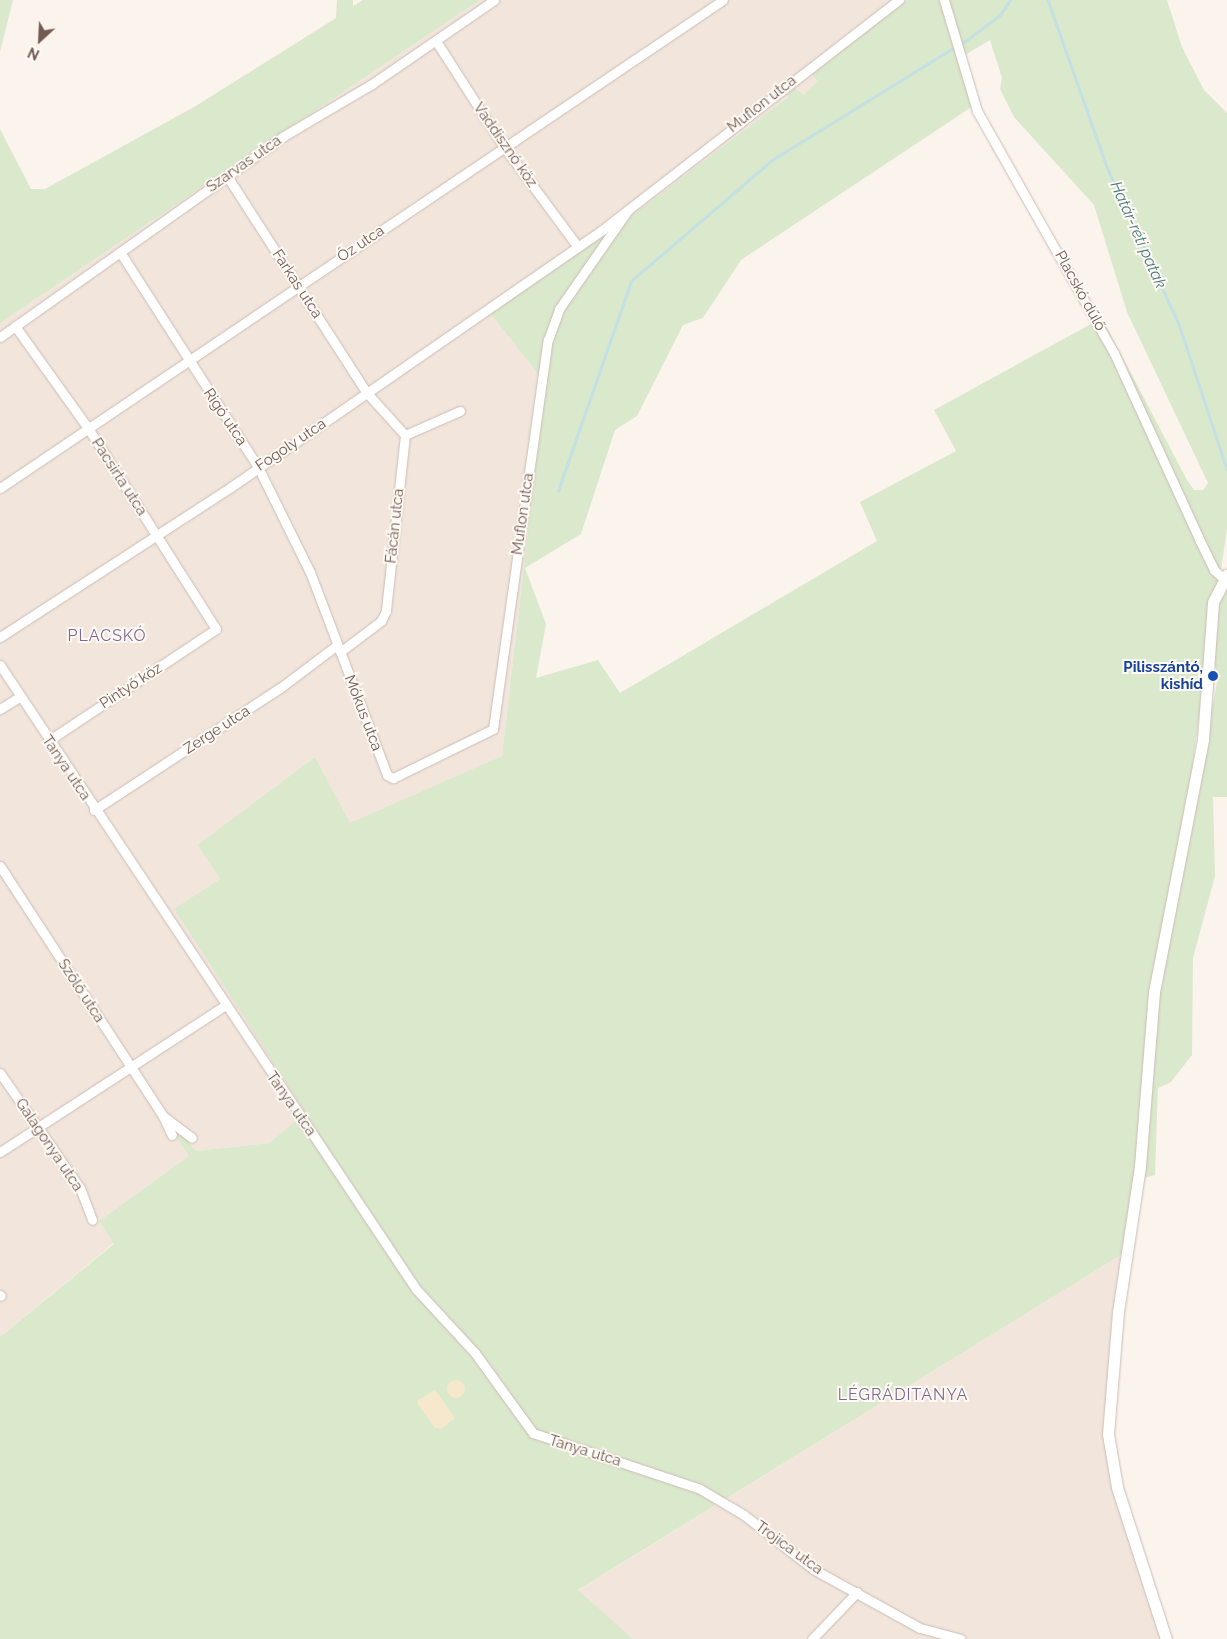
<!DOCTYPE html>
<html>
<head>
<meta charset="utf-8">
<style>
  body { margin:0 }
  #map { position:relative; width:1227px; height:1639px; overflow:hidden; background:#fbf4ed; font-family:Raleway,sans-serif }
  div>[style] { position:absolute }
  .residential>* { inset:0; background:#f2e6dc }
  .green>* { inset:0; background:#dae8cc }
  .sand>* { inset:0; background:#f6e8cc }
  .round { border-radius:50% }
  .stream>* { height:2.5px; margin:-1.25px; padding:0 1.25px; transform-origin:1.25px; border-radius:1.25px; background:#c3e1e3 }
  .roads { filter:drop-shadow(0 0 1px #ccbcb4) drop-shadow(0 0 1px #ccbcb4) }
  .minor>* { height:9px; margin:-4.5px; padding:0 4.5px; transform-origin:4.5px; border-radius:4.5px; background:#fff }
  .tertiary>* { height:11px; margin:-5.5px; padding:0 5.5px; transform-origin:5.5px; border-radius:5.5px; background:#fff }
  .dots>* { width:14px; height:14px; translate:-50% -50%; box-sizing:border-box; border:2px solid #fdf9f4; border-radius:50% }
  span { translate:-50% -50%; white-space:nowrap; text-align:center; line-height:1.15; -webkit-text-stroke:4px #fdf9f4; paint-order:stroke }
  .street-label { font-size:15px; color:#745b52 }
  .transit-label { font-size:15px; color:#164399; font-weight:700 }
  .right { translate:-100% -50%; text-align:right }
  .water-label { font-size:16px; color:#4b7a7d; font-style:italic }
  .neighbourhood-label { font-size:16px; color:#7f6a8f; letter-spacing:1px }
  .north { position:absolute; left:15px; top:15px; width:50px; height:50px; -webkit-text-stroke:4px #fdf9f4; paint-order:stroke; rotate:205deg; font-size:14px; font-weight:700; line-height:20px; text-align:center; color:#745b52 }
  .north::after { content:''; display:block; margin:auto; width:18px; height:22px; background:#745b52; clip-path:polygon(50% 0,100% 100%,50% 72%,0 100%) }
</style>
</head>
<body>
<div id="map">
  <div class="residential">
    <div style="clip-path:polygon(480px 0,907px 0,810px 73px,817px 81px,804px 95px,794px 86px,789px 96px,635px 213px,489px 312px,545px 383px,502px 756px,350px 824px,315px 757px,197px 845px,220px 879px,175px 909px,307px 1113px,269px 1143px,196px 1151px,174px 1125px,170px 1128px,189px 1156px,99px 1221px,114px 1243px,0 1337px,0 323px)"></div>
    <div style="clip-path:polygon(1124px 1253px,1108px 1450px,1170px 1639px,633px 1639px,577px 1591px)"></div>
  </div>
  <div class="green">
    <div style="clip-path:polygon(0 0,13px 0,0 52px)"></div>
    <div style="clip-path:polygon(337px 0,353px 0,353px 6px,363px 0,480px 0,0 323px,0 129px,31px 189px,45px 189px,194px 107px,336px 18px)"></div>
    <div style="clip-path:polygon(evenodd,907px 0,1167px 0,1182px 47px,1204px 90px,1227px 113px,1227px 528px,1218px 591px,1227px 580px,1227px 797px,1213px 797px,1215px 876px,1193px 958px,1192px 1055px,1171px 1082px,1158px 1088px,1155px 1175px,1134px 1181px,1124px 1253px,578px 1590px,633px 1639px,0 1639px,0 1337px,114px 1244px,99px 1221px,189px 1156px,170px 1128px,174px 1125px,196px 1151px,269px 1143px,306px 1113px,174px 909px,220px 879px,197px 845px,315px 757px,350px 823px,502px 756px,545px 383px,489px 312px,635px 213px,788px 97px,785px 92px,793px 86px,804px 95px,817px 81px,810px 72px,907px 0,990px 40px,1002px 78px,1000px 89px,1014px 117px,1094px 205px,1127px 312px,1208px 483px,1203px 490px,1194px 490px,1187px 480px,1102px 318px,934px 410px,956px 451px,860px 502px,877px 541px,620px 693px,598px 660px,536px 678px,546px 624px,525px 568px,581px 534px,615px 430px,637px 416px,683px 325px,703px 318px,741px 260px,973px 106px,965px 55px,990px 40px,907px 0,1210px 641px,1218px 678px,1175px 890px,1210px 641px)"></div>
  </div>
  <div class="sand">
    <div class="round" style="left:447px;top:1380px;width:18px;height:18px"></div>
    <div style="clip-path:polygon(435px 1390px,455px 1418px,441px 1429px,435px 1428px,418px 1405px,418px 1400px)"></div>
  </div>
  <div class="stream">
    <div style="left:1048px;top:0;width:177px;rotate:70.5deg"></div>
    <div style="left:1107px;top:167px;width:173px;rotate:65.4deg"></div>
    <div style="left:1179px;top:324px;width:153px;rotate:71.7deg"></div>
    <div style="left:964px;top:42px;width:45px;rotate:-36.9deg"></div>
    <div style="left:1000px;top:15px;width:18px;rotate:-56deg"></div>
    <div style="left:558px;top:491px;width:222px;rotate:-70.8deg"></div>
    <div style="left:631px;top:281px;width:186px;rotate:-40.6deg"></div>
    <div style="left:772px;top:160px;width:211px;rotate:-31.7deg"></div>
  </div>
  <div class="roads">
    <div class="minor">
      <div style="left:944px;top:0;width:116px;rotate:73.4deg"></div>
      <div style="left:977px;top:111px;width:278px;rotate:60.5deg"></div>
      <div style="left:1114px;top:353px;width:207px;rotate:65.4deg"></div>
      <div style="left:1200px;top:541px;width:32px;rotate:64deg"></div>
      <div style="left:1214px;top:570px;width:13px;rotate:42deg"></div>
      <div style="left:436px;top:41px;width:126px;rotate:57.3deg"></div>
      <div style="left:504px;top:147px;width:124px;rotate:53.5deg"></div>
      <div style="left:227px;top:176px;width:258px;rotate:57.2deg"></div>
      <div style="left:367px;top:393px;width:57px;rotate:47.9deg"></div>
      <div style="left:405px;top:435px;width:177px;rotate:96.2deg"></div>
      <div style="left:386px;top:611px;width:11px;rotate:117deg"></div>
      <div style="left:381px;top:621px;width:51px;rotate:142.9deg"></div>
      <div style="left:120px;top:252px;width:255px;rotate:57.3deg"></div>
      <div style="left:258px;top:467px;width:117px;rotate:63.7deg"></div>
      <div style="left:310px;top:572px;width:217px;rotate:69.2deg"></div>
      <div style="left:387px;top:775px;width:7px;rotate:27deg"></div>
      <div style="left:393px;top:778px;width:111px;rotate:-26.1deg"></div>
      <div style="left:493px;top:729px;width:393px;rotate:-82deg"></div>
      <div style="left:548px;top:340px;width:33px;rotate:-70deg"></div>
      <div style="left:559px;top:309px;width:119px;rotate:-55.2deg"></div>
      <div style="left:15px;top:326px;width:125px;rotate:54.4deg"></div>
      <div style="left:88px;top:428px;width:238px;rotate:57.5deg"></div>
      <div style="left:216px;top:629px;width:202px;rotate:146.3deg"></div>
      <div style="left:0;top:337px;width:346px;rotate:-35.3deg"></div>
      <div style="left:282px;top:137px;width:104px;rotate:-30.5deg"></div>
      <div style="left:372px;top:84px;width:148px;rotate:-34.5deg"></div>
      <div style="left:405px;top:435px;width:60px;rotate:-23.6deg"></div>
      <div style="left:0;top:488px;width:872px;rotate:-34.02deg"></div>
      <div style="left:0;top:637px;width:275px;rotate:-33deg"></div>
      <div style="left:231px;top:487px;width:451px;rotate:-34.7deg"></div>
      <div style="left:602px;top:230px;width:376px;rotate:-37.8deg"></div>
      <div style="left:0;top:665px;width:750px;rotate:56.31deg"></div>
      <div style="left:416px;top:1289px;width:87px;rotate:47.3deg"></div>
      <div style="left:475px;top:1353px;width:99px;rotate:54.1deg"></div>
      <div style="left:533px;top:1433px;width:176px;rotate:18.5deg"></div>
      <div style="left:700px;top:1489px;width:51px;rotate:30.6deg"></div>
      <div style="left:744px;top:1515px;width:88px;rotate:38deg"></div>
      <div style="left:813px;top:1569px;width:122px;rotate:28.9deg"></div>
      <div style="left:920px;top:1628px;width:42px;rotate:15deg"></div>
      <div style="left:0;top:709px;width:22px;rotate:-32deg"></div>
      <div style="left:94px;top:810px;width:222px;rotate:-33.3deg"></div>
      <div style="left:280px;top:688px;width:71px;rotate:-37deg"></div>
      <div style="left:0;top:866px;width:298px;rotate:56.9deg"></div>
      <div style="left:163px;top:1116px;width:36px;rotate:37deg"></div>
      <div style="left:0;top:1073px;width:140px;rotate:55.2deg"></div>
      <div style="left:80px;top:1188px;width:34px;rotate:69deg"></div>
      <div style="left:163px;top:1116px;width:21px;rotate:65deg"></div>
      <div style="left:0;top:1152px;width:267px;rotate:-33.1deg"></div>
      <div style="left:0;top:1295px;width:1px;rotate:45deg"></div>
      <div style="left:812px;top:1639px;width:65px;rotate:-46.2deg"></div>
    </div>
    <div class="tertiary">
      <div style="left:1166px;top:1639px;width:160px;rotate:-107.9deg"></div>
      <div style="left:1117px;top:1487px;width:54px;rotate:-99.6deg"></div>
      <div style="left:1108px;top:1434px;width:122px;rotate:-85.3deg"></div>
      <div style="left:1118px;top:1312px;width:148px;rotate:-81.4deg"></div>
      <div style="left:1140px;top:1166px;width:175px;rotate:-85.4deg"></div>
      <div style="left:1154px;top:992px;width:258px;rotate:-79deg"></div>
      <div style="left:1203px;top:739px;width:137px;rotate:-85.8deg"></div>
      <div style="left:1213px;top:602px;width:31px;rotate:-63deg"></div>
    </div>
  </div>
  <div class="dots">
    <div style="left:1213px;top:676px;background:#1a4fb4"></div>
  </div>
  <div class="street-label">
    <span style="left:762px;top:104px;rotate:-38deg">Muflon utca</span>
    <span style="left:505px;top:145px;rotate:55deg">Vaddisznó köz</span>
    <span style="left:244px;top:164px;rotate:-35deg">Szarvas utca</span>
    <span style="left:361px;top:244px;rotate:-34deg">Őz utca</span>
    <span style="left:297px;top:284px;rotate:57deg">Farkas utca</span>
    <span style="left:1080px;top:291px;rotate:61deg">Placskó dűlő</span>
    <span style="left:225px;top:417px;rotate:56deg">Rigó utca</span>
    <span style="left:291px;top:445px;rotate:-34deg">Fogoly utca</span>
    <span style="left:119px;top:477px;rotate:57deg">Pacsirta utca</span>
    <span style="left:523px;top:514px;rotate:-82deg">Muflon utca</span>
    <span style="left:395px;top:526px;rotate:-84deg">Fácán utca</span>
    <span style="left:131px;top:686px;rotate:-33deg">Pintyő köz</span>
    <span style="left:363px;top:713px;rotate:69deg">Mókus utca</span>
    <span style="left:217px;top:730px;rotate:-33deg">Zerge utca</span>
    <span style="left:66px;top:768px;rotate:56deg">Tanya utca</span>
    <span style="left:81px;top:991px;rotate:57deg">Szőlő utca</span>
    <span style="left:291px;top:1104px;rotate:55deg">Tanya utca</span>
    <span style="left:49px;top:1145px;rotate:56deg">Galagonya utca</span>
    <span style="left:585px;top:1451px;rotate:17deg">Tanya utca</span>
    <span style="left:789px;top:1548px;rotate:36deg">Trojica utca</span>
  </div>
  <div class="transit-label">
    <span class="right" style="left:1203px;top:676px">Pilisszántó,<br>kishíd</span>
  </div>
  <div class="water-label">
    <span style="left:1138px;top:235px;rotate:66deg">Határ-réti patak</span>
  </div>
  <div class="neighbourhood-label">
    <span style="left:107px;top:636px">PLACSKÓ</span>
    <span style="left:903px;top:1395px">LÉGRÁDITANYA</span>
  </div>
  <div class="north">N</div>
</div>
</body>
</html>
